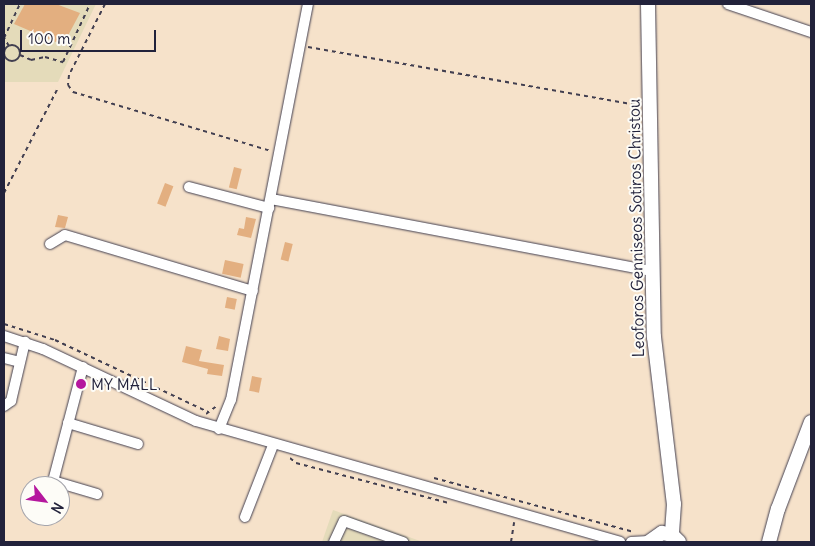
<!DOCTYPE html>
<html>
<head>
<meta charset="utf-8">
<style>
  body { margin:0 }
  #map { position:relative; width:815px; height:546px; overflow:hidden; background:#f6e2ca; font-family:Delius,sans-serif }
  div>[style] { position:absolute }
  .built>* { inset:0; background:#e4dbba }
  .building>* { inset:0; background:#e3af80; transform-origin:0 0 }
  .path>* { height:2px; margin-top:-1px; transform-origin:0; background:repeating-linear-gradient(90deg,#423f50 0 4px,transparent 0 8px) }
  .path>.ring { margin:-1px; padding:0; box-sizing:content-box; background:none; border:2px solid #423f50; border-radius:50% }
  .roads { filter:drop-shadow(0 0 1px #423f50) drop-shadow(0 0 1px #423f50) }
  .minor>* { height:10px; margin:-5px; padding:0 5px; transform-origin:5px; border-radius:5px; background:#fff }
  .major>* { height:14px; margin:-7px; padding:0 7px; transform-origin:7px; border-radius:7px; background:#fff }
  .dots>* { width:14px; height:14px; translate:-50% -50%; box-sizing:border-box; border:2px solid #fdfcf7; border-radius:50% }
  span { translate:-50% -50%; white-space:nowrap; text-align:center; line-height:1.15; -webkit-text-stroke:4px #fdfcf7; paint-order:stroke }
  .street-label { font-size:16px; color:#22223b }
  .poi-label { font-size:16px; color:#22223b }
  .left { translate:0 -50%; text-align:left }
  .frame { position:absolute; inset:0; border:5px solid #22223b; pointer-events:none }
  .north { position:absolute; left:20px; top:476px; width:50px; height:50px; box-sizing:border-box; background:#fdfcf7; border:1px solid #a5a5ac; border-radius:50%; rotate:120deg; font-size:14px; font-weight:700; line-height:20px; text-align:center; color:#22223b }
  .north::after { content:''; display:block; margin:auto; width:18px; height:22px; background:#b5179e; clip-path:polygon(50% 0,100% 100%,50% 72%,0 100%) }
  .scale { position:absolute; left:20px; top:30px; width:136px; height:22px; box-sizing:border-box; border:2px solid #22223b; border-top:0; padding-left:6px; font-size:15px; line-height:18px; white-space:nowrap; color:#22223b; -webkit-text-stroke:4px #fdfcf7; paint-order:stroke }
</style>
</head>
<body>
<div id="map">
  <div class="built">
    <div style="clip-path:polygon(4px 4px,96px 4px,58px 82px,4px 82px)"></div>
    <div style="clip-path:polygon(333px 510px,423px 542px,322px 542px)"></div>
  </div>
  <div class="building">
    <div style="clip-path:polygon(25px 4px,56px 4px,80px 13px,63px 45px,14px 24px)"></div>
    <div style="left:234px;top:167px;width:8px;height:21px;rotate:14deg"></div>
    <div style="left:165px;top:183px;width:9px;height:22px;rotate:21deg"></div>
    <div style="clip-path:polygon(58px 215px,68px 217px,65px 228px,55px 227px)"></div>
    <div style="clip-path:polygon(246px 217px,256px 219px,251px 238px,237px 235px,239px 228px,244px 229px)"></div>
    <div style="left:285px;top:242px;width:8px;height:18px;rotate:14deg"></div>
    <div style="left:225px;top:260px;width:19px;height:14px;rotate:12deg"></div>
    <div style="left:227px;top:297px;width:10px;height:11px;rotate:11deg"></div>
    <div style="clip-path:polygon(219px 336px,230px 339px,228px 351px,216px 349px)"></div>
    <div style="clip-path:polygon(186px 346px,202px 350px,199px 361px,224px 365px,222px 376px,207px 374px,208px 369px,182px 362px)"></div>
    <div style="left:252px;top:376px;width:10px;height:15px;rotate:11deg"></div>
  </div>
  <div class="path">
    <div style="left:105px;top:4px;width:80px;rotate:116.9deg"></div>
    <div style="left:69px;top:75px;width:10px;rotate:96deg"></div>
    <div style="left:68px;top:85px;width:9px;rotate:54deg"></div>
    <div style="left:73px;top:92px;width:207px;rotate:16.6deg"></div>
    <div class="ring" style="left:4px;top:45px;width:14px;height:14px"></div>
    <div style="left:9px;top:46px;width:9px;rotate:-122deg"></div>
    <div style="left:4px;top:38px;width:38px;rotate:-65deg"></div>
    <div style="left:308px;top:47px;width:335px;rotate:10deg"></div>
    <div style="left:20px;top:55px;width:12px;rotate:24deg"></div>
    <div style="left:31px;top:60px;width:14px;rotate:-12deg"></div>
    <div style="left:45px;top:57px;width:19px;rotate:16deg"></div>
    <div style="left:63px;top:62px;width:64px;rotate:-65deg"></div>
    <div style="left:4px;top:193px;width:116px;rotate:-62.8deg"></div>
    <div style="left:4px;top:324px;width:53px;rotate:17.4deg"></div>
    <div style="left:55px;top:340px;width:169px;rotate:25.2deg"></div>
    <div style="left:206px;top:414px;width:15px;rotate:-37deg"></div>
    <div style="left:290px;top:458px;width:8px;rotate:40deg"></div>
    <div style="left:296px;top:463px;width:157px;rotate:14.7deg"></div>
    <div style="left:434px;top:478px;width:207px;rotate:15.1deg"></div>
    <div style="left:511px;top:542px;width:20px;rotate:-81deg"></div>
  </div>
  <div class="roads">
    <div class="minor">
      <div style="left:728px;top:4px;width:88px;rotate:18.6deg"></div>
      <div style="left:189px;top:187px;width:83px;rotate:14.7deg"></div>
      <div style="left:271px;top:199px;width:388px;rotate:10.7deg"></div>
      <div style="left:50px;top:244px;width:17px;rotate:-31deg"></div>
      <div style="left:65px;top:235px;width:196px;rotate:16.6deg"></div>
      <div style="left:4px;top:336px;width:41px;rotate:18.4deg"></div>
      <div style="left:43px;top:349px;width:169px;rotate:25.2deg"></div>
      <div style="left:196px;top:421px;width:441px;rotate:15.9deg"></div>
      <div style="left:4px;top:358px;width:16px;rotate:14deg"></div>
      <div style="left:83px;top:367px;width:118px;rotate:104.7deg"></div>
      <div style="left:53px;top:481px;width:46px;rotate:16.5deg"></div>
      <div style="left:4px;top:406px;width:9px;rotate:-36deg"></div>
      <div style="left:11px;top:401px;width:61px;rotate:-76.7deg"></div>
      <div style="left:68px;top:423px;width:73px;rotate:16.7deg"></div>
      <div style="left:219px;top:429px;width:31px;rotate:-68deg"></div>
      <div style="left:231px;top:400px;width:403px;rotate:-79deg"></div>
      <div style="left:245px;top:517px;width:77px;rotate:-68.7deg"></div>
      <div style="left:334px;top:542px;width:23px;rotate:-65deg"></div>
      <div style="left:344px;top:521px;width:63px;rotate:19.6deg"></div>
      <div style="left:631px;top:542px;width:18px;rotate:-3deg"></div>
    </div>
    <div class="major">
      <div style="left:648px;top:4px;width:333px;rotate:89deg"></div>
      <div style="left:654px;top:337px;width:168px;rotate:83.2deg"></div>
      <div style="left:674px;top:504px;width:31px;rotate:94deg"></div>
      <div style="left:649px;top:542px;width:16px;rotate:-35deg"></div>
      <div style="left:662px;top:533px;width:10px;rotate:11deg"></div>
      <div style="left:672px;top:535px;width:10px;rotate:45deg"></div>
      <div style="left:769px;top:542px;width:34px;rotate:-75deg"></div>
      <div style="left:778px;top:509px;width:93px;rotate:-69.2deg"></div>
    </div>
  </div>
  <div class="dots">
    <div style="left:81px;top:384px;background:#b5179e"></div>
  </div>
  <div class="street-label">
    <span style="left:636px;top:228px;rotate:-91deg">Leoforos Genniseos Sotiros Christou</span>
  </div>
  <div class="poi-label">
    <span class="left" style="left:91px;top:384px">MY MALL</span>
  </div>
  <div class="frame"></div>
  <div class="north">N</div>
  <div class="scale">100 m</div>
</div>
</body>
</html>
